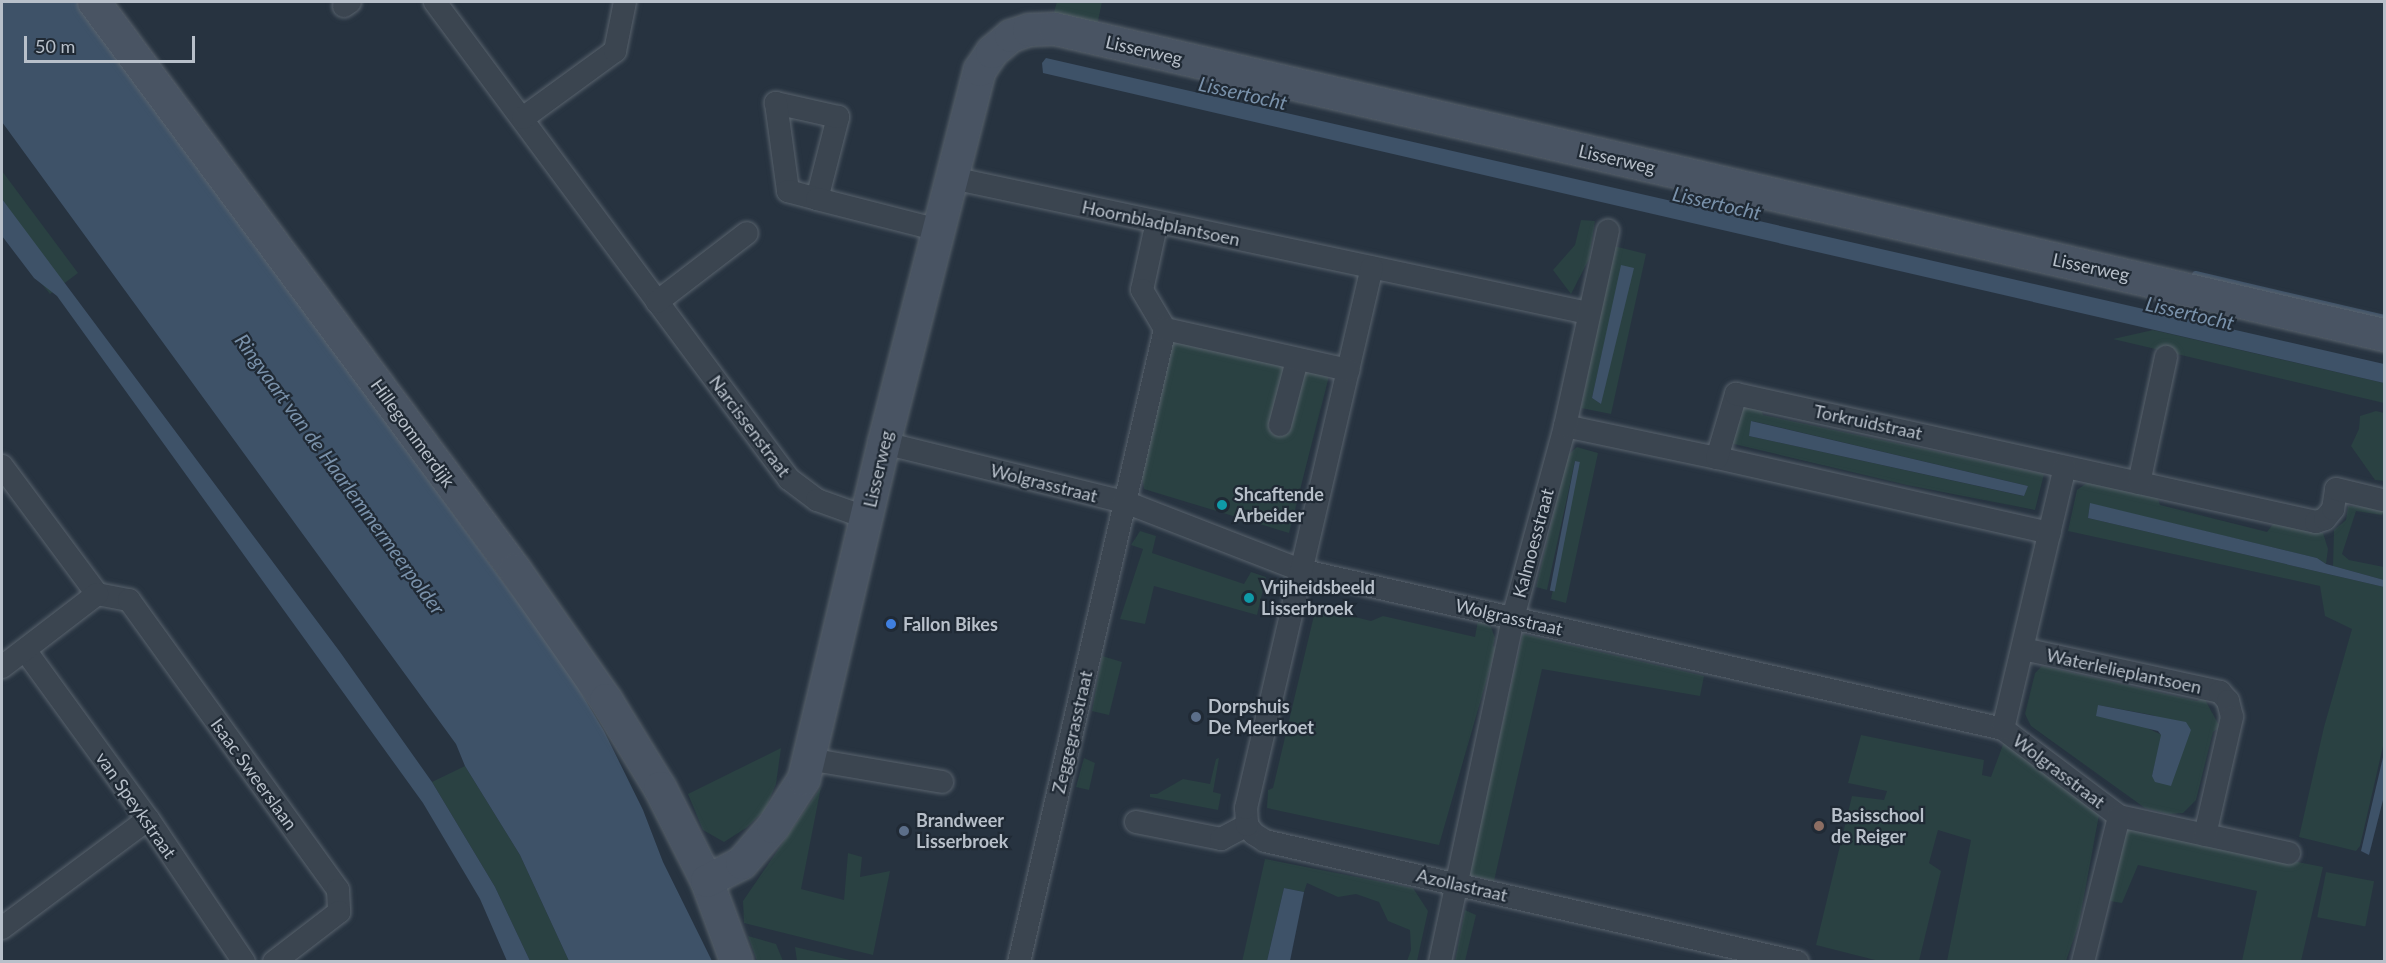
<!DOCTYPE html>
<html>
<head>
<meta charset="utf-8">
<style>
  body { margin:0 }
  #map { position:relative; width:2386px; height:963px; overflow:hidden; background:#273340; font-family:Lato,sans-serif }
  div>[style] { position:absolute }
  .green>* { inset:0; background:#2a4142; transform-origin:0 0 }
  .water>* { inset:0; background:#3e5268; transform-origin:0 0 }
  .stream>* { height:7px; margin:-3.5px; padding:0 3.5px; transform-origin:3.5px; border-radius:3.5px; background:#3e5268 }
  .roads { filter:drop-shadow(0 0 2px #59636d) drop-shadow(0 0 2px #59636d) }
  .street>* { height:22px; margin:-11px; padding:0 11px; transform-origin:11px; border-radius:11px; background:#3b4550 }
  .secondary>* { height:32px; margin:-16px; padding:0 16px; transform-origin:16px; border-radius:16px; background:#495463 }
  .dots>* { width:16px; height:16px; translate:-50% -50%; box-sizing:border-box; border:3px solid #202a35; border-radius:50% }
  span { translate:-50% -50%; white-space:nowrap; text-align:center; line-height:1.15; -webkit-text-stroke:4.5px #202a35; paint-order:stroke }
  .street-label { font-size:18px; color:#b8c0ca }
  .poi-label { font-size:18px; color:#b8c0ca; font-weight:700 }
  .left { translate:0 -50%; text-align:left }
  .water-label { font-size:20px; color:#7a92ab; font-style:italic }
  .frame { position:absolute; inset:0; border:3px solid #b8c0ca; pointer-events:none }
  .scale { position:absolute; left:24px; top:36px; width:171px; height:27px; box-sizing:border-box; border:3px solid #b8c0ca; border-top:0; padding-left:8px; font-size:18px; line-height:21px; white-space:nowrap; color:#b8c0ca; -webkit-text-stroke:4px #202a35; paint-order:stroke }
</style>
</head>
<body>
<div id="map">
  <div class="green">
    <div style="clip-path:polygon(1057px 2px,1102px 2px,1098px 21px,1099px 31px,1051px 22px)"></div>
    <div style="clip-path:polygon(2px 171px,78px 273px,50px 294px,2px 234px)"></div>
    <div style="clip-path:polygon(1581px 220px,1595px 221px,1589px 259px,1571px 294px,1553px 270px,1575px 245px)"></div>
    <div style="clip-path:polygon(evenodd,1614px 246px,1646px 254px,1611px 414px,1581px 408px,1614px 246px,1622px 265px,1601px 403px,1601px 404px,1592px 398px,1622px 265px)"></div>
    <div style="clip-path:polygon(2153px 330px,2384px 383px,2384px 403px,2113px 339px)"></div>
    <div style="clip-path:polygon(1171px 339px,1329px 376px,1289px 533px,1144px 489px,1141px 470px)"></div>
    <div style="clip-path:polygon(evenodd,1741px 405px,1760px 406px,1763px 415px,2044px 474px,2035px 510px,1907px 485px,1730px 443px,1741px 405px,1752px 421px,2028px 486px,2023px 496px,1749px 436px,1752px 421px)"></div>
    <div style="clip-path:polygon(2376px 411px,2384px 413px,2384px 481px,2375px 480px,2351px 446px,2359px 429px,2360px 416px)"></div>
    <div style="clip-path:polygon(1577px 447px,1598px 453px,1566px 603px,1551px 599px,1579px 462px,1575px 461px,1547px 590px,1536px 587px,1568px 455px)"></div>
    <div style="clip-path:polygon(2091px 480px,2157px 496px,2160px 505px,2267px 532px,2273px 524px,2323px 533px,2328px 549px,2326px 564px,2317px 558px,2090px 504px,2088px 518px,2384px 587px,2384px 742px,2360px 846px,2356px 851px,2299px 837px,2324px 727px,2352px 629px,2325px 616px,2320px 586px,2068px 531px,2077px 490px)"></div>
    <div style="clip-path:polygon(2348px 506px,2384px 508px,2382px 515px,2356px 511px,2342px 554px,2349px 560px,2384px 567px,2384px 580px,2333px 566px,2334px 530px,2346px 520px)"></div>
    <div style="clip-path:polygon(1140px 531px,1156px 536px,1152px 553px,1244px 584px,1251px 572px,1266px 577px,1257px 615px,1154px 586px,1145px 624px,1120px 619px,1143px 549px,1131px 545px)"></div>
    <div style="clip-path:polygon(1316px 607px,1371px 621px,1383px 616px,1475px 637px,1478px 620px,1491px 627px,1495px 638px,1493px 646px,1496px 647px,1439px 845px,1267px 808px,1268px 790px,1273px 788px)"></div>
    <div style="clip-path:polygon(1523px 634px,1704px 676px,1700px 696px,1542px 669px,1494px 881px,1468px 875px)"></div>
    <div style="clip-path:polygon(1102px 656px,1122px 662px,1109px 715px,1092px 711px)"></div>
    <div style="clip-path:polygon(evenodd,2042px 666px,2197px 701px,2204px 698px,2220px 727px,2213px 732px,2196px 800px,2183px 813px,2168px 814px,2145px 808px,2031px 726px,2025px 714px,2035px 673px,2042px 666px,2098px 705px,2152px 715px,2191px 730px,2152px 776px,2162px 735px,2098px 705px)"></div>
    <div style="clip-path:polygon(1861px 735px,1984px 760px,1982px 775px,1991px 777px,2004px 742px,2099px 815px,2079px 923px,2066px 961px,1947px 961px,1971px 840px,1938px 830px,1929px 863px,1941px 871px,1919px 961px,1879px 961px,1816px 945px,1852px 796px,1884px 800px,1887px 791px,1848px 783px)"></div>
    <div style="clip-path:polygon(781px 748px,776px 784px,765px 810px,746px 828px,724px 842px,703px 830px,688px 794px)"></div>
    <div style="clip-path:polygon(1084px 758px,1095px 763px,1089px 790px,1076px 787px)"></div>
    <div style="clip-path:polygon(1219px 758px,1213px 792px,1221px 794px,1218px 810px,1150px 797px,1150px 794px,1157px 794px,1183px 779px,1210px 784px,1216px 759px)"></div>
    <div style="clip-path:polygon(465px 766px,520px 855px,569px 961px,530px 961px,495px 887px,432px 782px)"></div>
    <div style="clip-path:polygon(821px 787px,801px 889px,844px 900px,848px 853px,862px 857px,860px 877px,890px 871px,873px 955px,744px 923px,743px 901px)"></div>
    <div style="clip-path:polygon(2125px 828px,2323px 867px,2301px 961px,2242px 961px,2257px 891px,2138px 865px,2122px 903px,2110px 901px)"></div>
    <div style="clip-path:polygon(1265px 859px,1413px 888px,1428px 911px,1417px 961px,1407px 961px,1411px 950px,1410px 930px,1388px 921px,1379px 902px,1356px 894px,1338px 897px,1307px 883px,1304px 892px,1284px 888px,1267px 961px,1242px 962px)"></div>
    <div style="left:2326px;top:872px;width:49px;height:46px;rotate:11deg"></div>
    <div style="clip-path:polygon(1465px 910px,1476px 915px,1465px 961px,1455px 961px)"></div>
    <div style="clip-path:polygon(748px 936px,776px 944px,783px 961px,757px 961px)"></div>
    <div style="clip-path:polygon(795px 947px,854px 961px,797px 961px)"></div>
  </div>
  <div class="water">
    <div style="clip-path:polygon(2px 2px,78px 2px,566px 668px,604px 731px,643px 810px,663px 862px,712px 961px,569px 961px,520px 855px,465px 766px,456px 744px,2px 122px)"></div>
    <div style="clip-path:polygon(1046px 58px,2384px 364px,2384px 383px,1043px 73px,1042px 63px)"></div>
    <div style="clip-path:polygon(2px 199px,340px 652px,432px 782px,495px 887px,530px 961px,507px 961px,480px 899px,423px 803px,57px 296px,34px 278px,2px 236px)"></div>
    <div style="clip-path:polygon(1621px 265px,1634px 268px,1601px 404px,1592px 398px)"></div>
    <div style="clip-path:polygon(1751px 421px,2028px 486px,2024px 496px,1749px 436px)"></div>
    <div style="left:1575px;top:461px;width:5px;height:132px;rotate:11deg"></div>
    <div style="clip-path:polygon(2090px 503px,2317px 558px,2326px 564px,2384px 580px,2384px 587px,2088px 518px)"></div>
    <div style="clip-path:polygon(2098px 705px,2186px 722px,2191px 730px,2171px 786px,2155px 782px,2152px 776px,2161px 735px,2158px 731px,2096px 716px)"></div>
    <div style="clip-path:polygon(2384px 753px,2384px 796px,2369px 855px,2361px 851px)"></div>
    <div style="clip-path:polygon(1284px 888px,1304px 892px,1290px 961px,1267px 961px)"></div>
  </div>
  <div class="stream">
    <div style="left:2195px;top:274px;width:194px;rotate:13.1deg"></div>
  </div>
  <div class="roads">
    <div class="street">
      <div style="left:435px;top:2px;width:594px;rotate:53.42deg"></div>
      <div style="left:789px;top:479px;width:35px;rotate:37deg"></div>
      <div style="left:817px;top:500px;width:53px;rotate:19.8deg"></div>
      <div style="left:344px;top:6px;width:7px;rotate:-34deg"></div>
      <div style="left:523px;top:118px;width:114px;rotate:-36.1deg"></div>
      <div style="left:615px;top:51px;width:50px;rotate:-78.5deg"></div>
      <div style="left:952px;top:178px;width:650px;rotate:11.98deg"></div>
      <div style="left:817px;top:199px;width:85px;rotate:-75.6deg"></div>
      <div style="left:838px;top:117px;width:64px;rotate:-167.3deg"></div>
      <div style="left:776px;top:103px;width:89px;rotate:82.2deg"></div>
      <div style="left:788px;top:191px;width:30px;rotate:15deg"></div>
      <div style="left:817px;top:199px;width:126px;rotate:14.3deg"></div>
      <div style="left:1154px;top:235px;width:56px;rotate:102.3deg"></div>
      <div style="left:1142px;top:290px;width:45px;rotate:59.5deg"></div>
      <div style="left:657px;top:302px;width:113px;rotate:-37.5deg"></div>
      <div style="left:1280px;top:425px;width:67px;rotate:-75.3deg"></div>
      <div style="left:1565px;top:426px;width:155px;rotate:11.9deg"></div>
      <div style="left:1717px;top:458px;width:341px;rotate:12.7deg"></div>
      <div style="left:884px;top:443px;width:248px;rotate:13.8deg"></div>
      <div style="left:1125px;top:502px;width:188px;rotate:21.2deg"></div>
      <div style="left:1300px;top:570px;width:721px;rotate:12.74deg"></div>
      <div style="left:2003px;top:729px;width:145px;rotate:36.9deg"></div>
      <div style="left:2119px;top:816px;width:174px;rotate:12.3deg"></div>
      <div style="left:1717px;top:458px;width:67px;rotate:-73.5deg"></div>
      <div style="left:1736px;top:394px;width:594px;rotate:12.45deg"></div>
      <div style="left:2316px;top:522px;width:9px;rotate:-18deg"></div>
      <div style="left:2325px;top:519px;width:13px;rotate:-51deg"></div>
      <div style="left:2333px;top:509px;width:20px;rotate:-81deg"></div>
      <div style="left:2336px;top:489px;width:47px;rotate:13.4deg"></div>
      <div style="left:2px;top:466px;width:159px;rotate:53.4deg"></div>
      <div style="left:2139px;top:483px;width:129px;rotate:-77.9deg"></div>
      <div style="left:97px;top:594px;width:33px;rotate:11deg"></div>
      <div style="left:129px;top:600px;width:357px;rotate:54.2deg"></div>
      <div style="left:338px;top:890px;width:22px;rotate:87deg"></div>
      <div style="left:339px;top:912px;width:82px;rotate:142.4deg"></div>
      <div style="left:2023px;top:649px;width:202px;rotate:12.3deg"></div>
      <div style="left:2220px;top:692px;width:12px;rotate:48deg"></div>
      <div style="left:2228px;top:701px;width:16px;rotate:76deg"></div>
      <div style="left:2232px;top:717px;width:121px;rotate:102.9deg"></div>
      <div style="left:25px;top:650px;width:209px;rotate:54deg"></div>
      <div style="left:148px;top:819px;width:172px;rotate:56.1deg"></div>
      <div style="left:2px;top:667px;width:120px;rotate:-37.5deg"></div>
      <div style="left:2003px;top:729px;width:269px;rotate:-76.7deg"></div>
      <div style="left:808px;top:759px;width:136px;rotate:9.7deg"></div>
      <div style="left:1136px;top:822px;width:87px;rotate:11.3deg"></div>
      <div style="left:1221px;top:839px;width:30px;rotate:-28deg"></div>
      <div style="left:1247px;top:825px;width:11px;rotate:52deg"></div>
      <div style="left:1254px;top:834px;width:13px;rotate:32deg"></div>
      <div style="left:1265px;top:841px;width:546px;rotate:12.81deg"></div>
      <div style="left:1247px;top:825px;width:17px;rotate:-93deg"></div>
      <div style="left:1246px;top:808px;width:555px;rotate:-76.89deg"></div>
      <div style="left:2px;top:928px;width:182px;rotate:-36.7deg"></div>
      <div style="left:1019px;top:962px;width:650px;rotate:-77.01deg"></div>
      <div style="left:1165px;top:329px;width:188px;rotate:12.6deg"></div>
      <div style="left:1440px;top:962px;width:352px;rotate:-78deg"></div>
      <div style="left:1513px;top:618px;width:199px;rotate:-74.8deg"></div>
      <div style="left:1565px;top:426px;width:200px;rotate:-77.6deg"></div>
      <div style="left:2083px;top:962px;width:150px;rotate:-76.1deg"></div>
    </div>
    <div class="secondary">
      <div style="left:94px;top:2px;width:707px;rotate:53.45deg"></div>
      <div style="left:515px;top:570px;width:159px;rotate:55deg"></div>
      <div style="left:606px;top:700px;width:103px;rotate:58.5deg"></div>
      <div style="left:660px;top:788px;width:104px;rotate:63.2deg"></div>
      <div style="left:707px;top:881px;width:86px;rotate:69.7deg"></div>
      <div style="left:707px;top:881px;width:39px;rotate:-27deg"></div>
      <div style="left:742px;top:863px;width:48px;rotate:-49.3deg"></div>
      <div style="left:773px;top:827px;width:57px;rotate:-57.1deg"></div>
      <div style="left:804px;top:779px;width:345px;rotate:-76.6deg"></div>
      <div style="left:884px;top:443px;width:385px;rotate:-75.6deg"></div>
      <div style="left:980px;top:70px;width:22px;rotate:-56deg"></div>
      <div style="left:992px;top:52px;width:25px;rotate:-40deg"></div>
      <div style="left:1011px;top:36px;width:19px;rotate:-18deg"></div>
      <div style="left:1029px;top:30px;width:26px;rotate:-2deg"></div>
      <div style="left:1055px;top:29px;width:1364px;rotate:12.97deg"></div>
    </div>
  </div>
  <div class="dots">
    <div style="left:1222px;top:505px;background:#0f9aa8"></div>
    <div style="left:1249px;top:598px;background:#0f9aa8"></div>
    <div style="left:891px;top:624px;background:#3f7fe0"></div>
    <div style="left:1196px;top:717px;background:#5c6f8a"></div>
    <div style="left:1819px;top:826px;background:#8d6e63"></div>
    <div style="left:904px;top:831px;background:#5c6f8a"></div>
  </div>
  <div class="street-label">
    <span style="left:1144px;top:50px;rotate:13deg">Lisserweg</span>
    <span style="left:1617px;top:159px;rotate:13deg">Lisserweg</span>
    <span style="left:1161px;top:223px;rotate:12deg">Hoornbladplantsoen</span>
    <span style="left:2091px;top:267px;rotate:12deg">Lisserweg</span>
    <span style="left:1868px;top:422px;rotate:12deg">Torkruidstraat</span>
    <span style="left:750px;top:426px;rotate:53deg">Narcissenstraat</span>
    <span style="left:413px;top:433px;rotate:54deg">Hillegommerdijk</span>
    <span style="left:878px;top:469px;rotate:-77deg">Lisserweg</span>
    <span style="left:1044px;top:483px;rotate:14deg">Wolgrasstraat</span>
    <span style="left:1533px;top:543px;rotate:-75deg">Kalmoesstraat</span>
    <span style="left:1509px;top:617px;rotate:13deg">Wolgrasstraat</span>
    <span style="left:2124px;top:671px;rotate:12deg">Waterlelieplantsoen</span>
    <span style="left:1072px;top:732px;rotate:-77deg">Zeggegrasstraat</span>
    <span style="left:2059px;top:771px;rotate:37deg">Wolgrasstraat</span>
    <span style="left:254px;top:774px;rotate:54deg">Isaac Sweerslaan</span>
    <span style="left:136px;top:805px;rotate:55deg">van Speykstraat</span>
    <span style="left:1462px;top:885px;rotate:13deg">Azollastraat</span>
  </div>
  <div class="poi-label">
    <span class="left" style="left:1234px;top:505px">Shcaftende<br>Arbeider</span>
    <span class="left" style="left:1261px;top:598px">Vrijheidsbeeld<br>Lisserbroek</span>
    <span class="left" style="left:903px;top:624px">Fallon Bikes</span>
    <span class="left" style="left:1208px;top:717px">Dorpshuis<br>De Meerkoet</span>
    <span class="left" style="left:1831px;top:826px">Basisschool<br>de Reiger</span>
    <span class="left" style="left:916px;top:831px">Brandweer<br>Lisserbroek</span>
  </div>
  <div class="water-label">
    <span style="left:1243px;top:93px;rotate:13deg">Lissertocht</span>
    <span style="left:1717px;top:203px;rotate:13deg">Lissertocht</span>
    <span style="left:2190px;top:313px;rotate:13deg">Lissertocht</span>
    <span style="left:340px;top:474px;rotate:54deg">Ringvaart van de Haarlemmermeerpolder</span>
  </div>
  <div class="frame"></div>
  <div class="scale">50 m</div>
</div>
</body>
</html>
